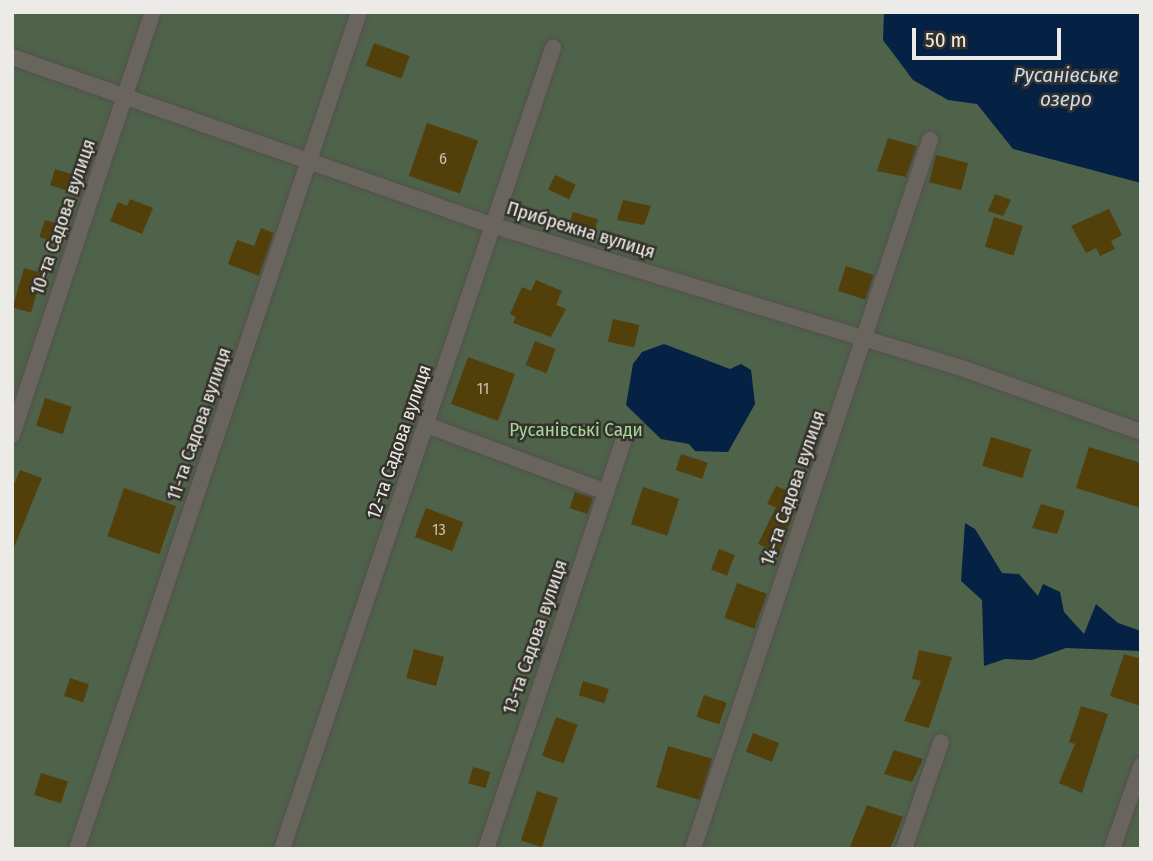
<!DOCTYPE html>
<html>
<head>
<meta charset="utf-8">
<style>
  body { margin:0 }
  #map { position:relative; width:1153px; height:861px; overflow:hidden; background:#35322b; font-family:"Fira Sans Condensed",sans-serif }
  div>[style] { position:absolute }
  .green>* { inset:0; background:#4f634b; transform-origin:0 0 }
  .water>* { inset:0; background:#052244 }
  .building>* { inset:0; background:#533f0a; transform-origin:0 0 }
  .roads { filter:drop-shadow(0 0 2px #52504b) drop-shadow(0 0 2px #52504b) }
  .street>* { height:16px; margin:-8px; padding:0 8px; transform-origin:8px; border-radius:8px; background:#69655e }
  span { translate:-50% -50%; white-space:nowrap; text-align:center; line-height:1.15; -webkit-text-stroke:5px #35322b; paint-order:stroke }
  .number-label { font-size:16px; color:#c6c0b0 }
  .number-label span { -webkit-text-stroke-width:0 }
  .street-label { font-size:19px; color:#edebe7 }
  .park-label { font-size:19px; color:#a3d89a }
  .water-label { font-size:21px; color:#c6daf3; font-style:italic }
  .frame { position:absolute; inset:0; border:14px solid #edebe7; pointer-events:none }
  .scale { position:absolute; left:912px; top:28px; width:149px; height:32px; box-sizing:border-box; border:4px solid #edebe7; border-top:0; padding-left:9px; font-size:21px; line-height:24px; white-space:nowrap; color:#edebe7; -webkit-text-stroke:5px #35322b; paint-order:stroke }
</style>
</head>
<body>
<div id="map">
  <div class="green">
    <div style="left:12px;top:12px;width:1129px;height:837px"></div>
  </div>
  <div class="water">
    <div style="clip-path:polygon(1141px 12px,1141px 183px,1013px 149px,977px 104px,948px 100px,913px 80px,883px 40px,884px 12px)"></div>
    <div style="clip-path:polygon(664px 344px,730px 369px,741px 364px,751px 370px,755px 404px,728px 452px,695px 451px,689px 444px,661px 439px,626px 405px,633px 364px,642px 352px)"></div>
    <div style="clip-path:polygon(965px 523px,975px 529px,1002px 573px,1019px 574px,1038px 596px,1043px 584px,1060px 592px,1064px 612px,1084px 634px,1096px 604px,1118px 623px,1141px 631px,1141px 651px,1066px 648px,1032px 660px,1005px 659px,984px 666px,982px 600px,961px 581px)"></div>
  </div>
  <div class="building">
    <div style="left:374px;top:43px;width:38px;height:24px;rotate:20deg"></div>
    <div style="left:427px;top:123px;width:54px;height:56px;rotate:19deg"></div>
    <div style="clip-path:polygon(888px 138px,917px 146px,906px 177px,877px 171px)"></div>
    <div style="left:936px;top:155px;width:33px;height:28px;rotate:14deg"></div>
    <div style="left:55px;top:169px;width:28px;height:17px;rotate:17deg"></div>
    <div style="left:555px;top:175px;width:23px;height:16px;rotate:25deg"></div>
    <div style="clip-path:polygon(995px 194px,1011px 200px,1003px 216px,988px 211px)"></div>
    <div style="clip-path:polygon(130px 199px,153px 208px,142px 234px,110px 221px,118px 202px,127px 206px)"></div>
    <div style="clip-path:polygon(623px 200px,651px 206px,644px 225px,617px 220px)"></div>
    <div style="clip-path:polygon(1109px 209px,1122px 235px,1111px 241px,1115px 249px,1100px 256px,1096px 248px,1086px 253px,1071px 226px)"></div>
    <div style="left:573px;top:212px;width:26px;height:16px;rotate:16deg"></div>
    <div style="left:994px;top:217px;width:30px;height:31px;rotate:17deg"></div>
    <div style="left:45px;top:220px;width:23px;height:18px;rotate:18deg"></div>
    <div style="clip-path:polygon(261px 228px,274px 233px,259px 276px,228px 264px,237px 240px,254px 246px)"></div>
    <div style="left:846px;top:266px;width:29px;height:26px;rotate:18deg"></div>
    <div style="left:24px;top:268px;width:19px;height:41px;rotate:16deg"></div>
    <div style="clip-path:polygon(536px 280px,562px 291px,556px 305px,566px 309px,551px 337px,513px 323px,516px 317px,510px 314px,522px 287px,531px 291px)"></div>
    <div style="left:613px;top:319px;width:27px;height:23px;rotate:13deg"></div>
    <div style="left:535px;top:341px;width:22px;height:26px;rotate:21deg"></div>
    <div style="left:468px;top:357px;width:50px;height:50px;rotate:20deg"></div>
    <div style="left:45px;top:398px;width:28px;height:29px;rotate:18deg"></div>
    <div style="left:991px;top:437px;width:42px;height:30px;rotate:17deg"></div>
    <div style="clip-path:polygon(1089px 447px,1141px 463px,1141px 508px,1076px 488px)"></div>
    <div style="left:681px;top:454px;width:28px;height:17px;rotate:18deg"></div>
    <div style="clip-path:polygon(20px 470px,42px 478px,13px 550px,12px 489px)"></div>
    <div style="clip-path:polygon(776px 486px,800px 496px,779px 553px,758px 544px,776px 507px,767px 504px)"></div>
    <div style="left:643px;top:487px;width:38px;height:39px;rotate:18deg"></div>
    <div style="left:124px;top:488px;width:55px;height:51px;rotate:19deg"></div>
    <div style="left:575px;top:492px;width:19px;height:17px;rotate:18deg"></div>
    <div style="clip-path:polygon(1041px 504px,1065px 511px,1057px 534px,1032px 528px)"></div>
    <div style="left:426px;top:508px;width:40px;height:31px;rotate:21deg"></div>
    <div style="left:719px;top:549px;width:17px;height:22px;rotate:21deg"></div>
    <div style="left:737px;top:583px;width:32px;height:37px;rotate:20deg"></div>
    <div style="left:414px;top:649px;width:31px;height:30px;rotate:15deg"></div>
    <div style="clip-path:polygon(919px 650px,952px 657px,929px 728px,904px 721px,921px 681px,912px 679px)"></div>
    <div style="clip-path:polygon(1124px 654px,1141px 659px,1141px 706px,1110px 696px)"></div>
    <div style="left:70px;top:678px;width:20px;height:19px;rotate:18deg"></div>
    <div style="left:583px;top:681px;width:27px;height:15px;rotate:17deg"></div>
    <div style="left:704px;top:695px;width:24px;height:23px;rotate:19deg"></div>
    <div style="clip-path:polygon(1081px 706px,1108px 714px,1082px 793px,1059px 783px,1075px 744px,1069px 742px)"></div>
    <div style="left:556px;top:717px;width:23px;height:41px;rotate:20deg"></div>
    <div style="left:753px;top:733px;width:28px;height:20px;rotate:21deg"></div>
    <div style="left:668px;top:746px;width:46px;height:43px;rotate:16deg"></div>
    <div style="clip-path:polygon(894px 750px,923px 759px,912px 782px,884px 774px)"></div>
    <div style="left:473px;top:767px;width:18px;height:17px;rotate:16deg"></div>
    <div style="left:41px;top:773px;width:28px;height:23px;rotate:17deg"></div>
    <div style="left:537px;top:791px;width:22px;height:52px;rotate:18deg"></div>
    <div style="clip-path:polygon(867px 805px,903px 817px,890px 849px,849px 849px)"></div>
  </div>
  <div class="roads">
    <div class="street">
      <div style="left:12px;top:57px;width:511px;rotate:19.32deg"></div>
      <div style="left:494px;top:226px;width:494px;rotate:16.9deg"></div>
      <div style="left:967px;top:370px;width:185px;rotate:19.6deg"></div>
      <div style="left:427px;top:425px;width:191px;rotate:20.5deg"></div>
      <div style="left:12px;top:435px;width:446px;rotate:-71.6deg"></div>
      <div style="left:77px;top:849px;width:883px;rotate:-71.38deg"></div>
      <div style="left:282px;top:849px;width:846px;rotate:-71.31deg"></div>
      <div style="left:486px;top:849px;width:433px;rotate:-71.4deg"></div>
      <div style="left:693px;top:849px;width:748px;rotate:-71.52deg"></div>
      <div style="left:904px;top:849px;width:113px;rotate:-70.9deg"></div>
      <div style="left:1112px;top:849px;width:88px;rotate:-70.7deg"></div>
    </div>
  </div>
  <div class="number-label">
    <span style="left:443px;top:159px">6</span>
    <span style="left:483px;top:389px">11</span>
    <span style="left:439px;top:530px">13</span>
  </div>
  <div class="street-label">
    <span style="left:63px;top:217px;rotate:-71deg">10-та Садова вулиця</span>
    <span style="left:581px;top:230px;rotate:17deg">Прибрежна вулиця</span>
    <span style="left:199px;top:424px;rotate:-71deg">11-та Садова вулиця</span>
    <span style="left:399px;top:442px;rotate:-71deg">12-та Садова вулиця</span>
    <span style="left:793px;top:488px;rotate:-71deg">14-та Садова вулиця</span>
    <span style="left:535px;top:637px;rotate:-71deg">13-та Садова вулиця</span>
  </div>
  <div class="park-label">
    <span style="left:576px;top:430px">Русанівські Сади</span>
  </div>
  <div class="water-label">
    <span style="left:1066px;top:87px">Русанівське<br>озеро</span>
  </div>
  <div class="frame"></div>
  <div class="scale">50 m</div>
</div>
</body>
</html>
